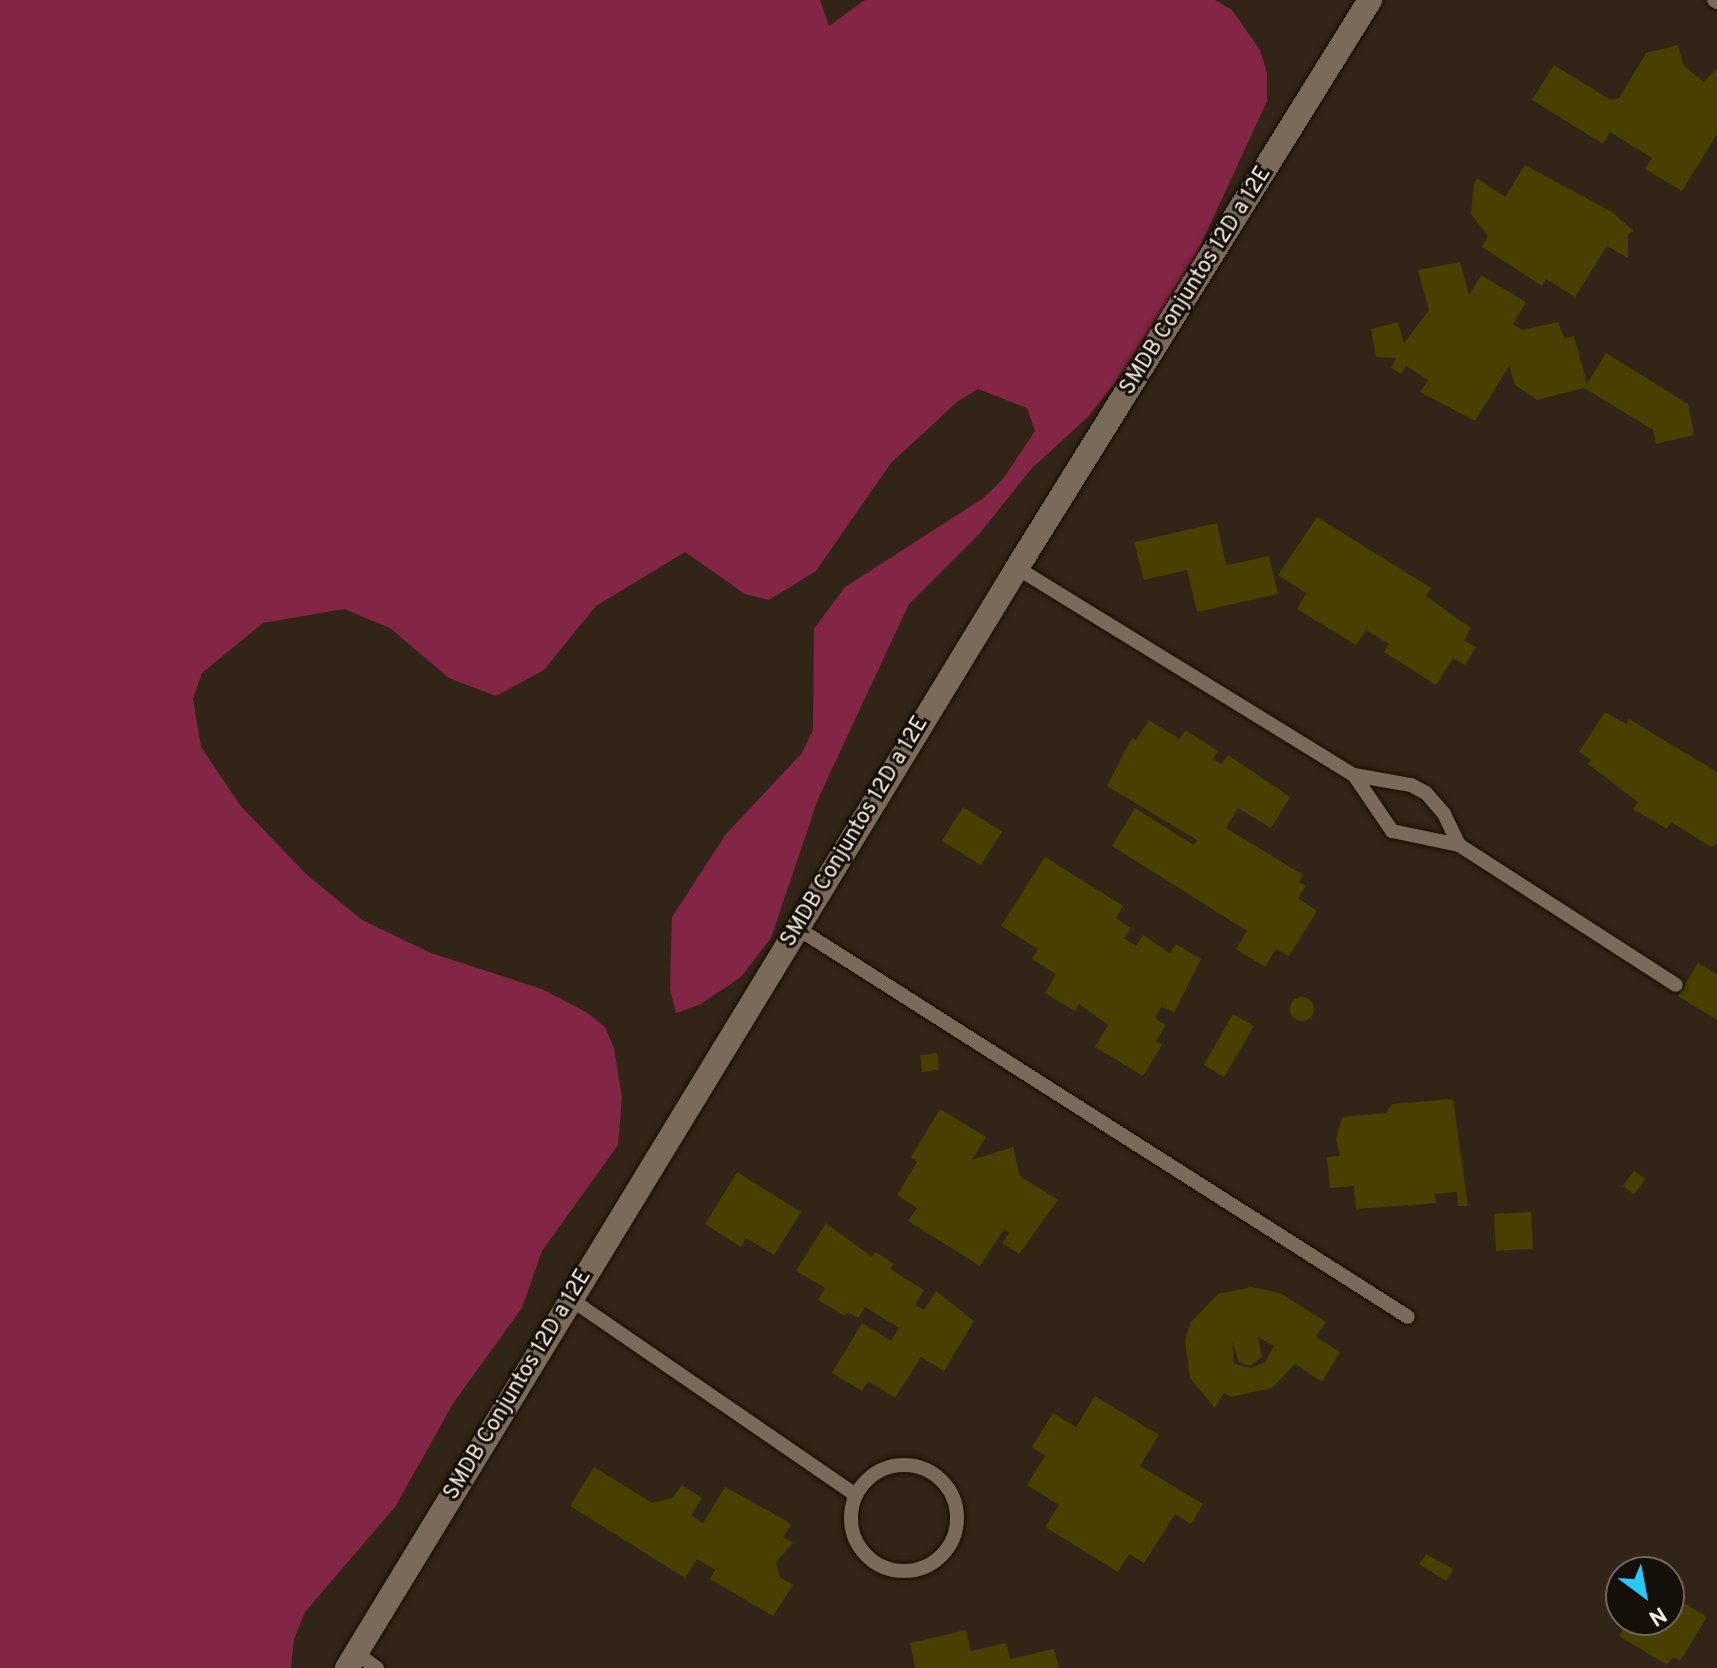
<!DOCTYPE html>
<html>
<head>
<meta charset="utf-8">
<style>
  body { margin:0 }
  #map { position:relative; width:1717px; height:1668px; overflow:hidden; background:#322416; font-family:Overpass,sans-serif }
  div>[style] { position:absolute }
  .forest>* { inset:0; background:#832544 }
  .building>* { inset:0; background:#483f00; transform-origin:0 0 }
  .round { border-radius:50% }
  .roads { filter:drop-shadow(0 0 2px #190d02) drop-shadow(0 0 2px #190d02) }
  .service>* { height:14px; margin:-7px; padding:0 7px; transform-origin:7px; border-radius:7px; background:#796a59 }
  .service>.ring { margin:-7px; padding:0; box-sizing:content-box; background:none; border:14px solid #796a59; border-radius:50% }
  .minor>* { height:24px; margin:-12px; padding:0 12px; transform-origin:12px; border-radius:12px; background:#796a59 }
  span { translate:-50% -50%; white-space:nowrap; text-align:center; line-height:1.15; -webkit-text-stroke:6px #150f09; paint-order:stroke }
  .street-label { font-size:22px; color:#f3eae0 }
  .north { position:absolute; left:1605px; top:1556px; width:80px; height:80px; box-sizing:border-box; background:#150f09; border:2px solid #6e675f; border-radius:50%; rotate:148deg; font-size:22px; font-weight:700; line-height:32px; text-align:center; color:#f3eae0 }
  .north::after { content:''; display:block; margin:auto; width:28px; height:36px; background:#28c8ff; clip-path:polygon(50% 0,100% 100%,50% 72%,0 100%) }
</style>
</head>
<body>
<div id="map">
  <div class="forest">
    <div style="clip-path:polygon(0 0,820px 0,829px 26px,865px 0,1215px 0,1232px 10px,1260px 50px,1267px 73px,1267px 101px,1169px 314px,1088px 417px,1031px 469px,981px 532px,909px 604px,818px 799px,771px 938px,741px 977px,701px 1004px,676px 1013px,670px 990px,672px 917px,726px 834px,802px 753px,813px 730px,814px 629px,845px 587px,982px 499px,1003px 479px,1035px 431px,1027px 408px,978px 389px,957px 402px,891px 463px,816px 571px,769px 600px,745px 594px,685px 552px,596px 606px,544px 670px,496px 696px,449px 678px,390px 628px,344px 609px,263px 623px,202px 673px,193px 699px,201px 747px,240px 805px,307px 875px,362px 920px,431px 953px,542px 989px,586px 1012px,605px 1027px,614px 1048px,622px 1097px,618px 1145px,542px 1251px,522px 1308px,454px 1402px,395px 1507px,305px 1612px,294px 1639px,291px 1668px,0 1668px)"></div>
  </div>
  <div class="building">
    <div style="clip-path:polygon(1678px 45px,1683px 65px,1704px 82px,1717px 68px,1717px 134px,1682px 191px,1645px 169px,1652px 158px,1610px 132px,1603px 144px,1532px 100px,1554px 65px,1611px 100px,1619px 98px,1646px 53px)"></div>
    <div style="clip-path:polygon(1525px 165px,1612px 212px,1634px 231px,1628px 234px,1628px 258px,1607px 246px,1575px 297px,1546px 279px,1542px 286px,1482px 247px,1488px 236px,1471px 214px,1474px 184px,1477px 178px,1505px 197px)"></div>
    <div style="clip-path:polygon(1460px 262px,1469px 295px,1481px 275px,1526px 302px,1513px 324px,1522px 330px,1558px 322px,1564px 338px,1574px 336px,1587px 384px,1606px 353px,1688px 404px,1694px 435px,1656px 444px,1653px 430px,1584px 388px,1537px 400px,1515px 385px,1509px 366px,1475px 421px,1420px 392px,1428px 380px,1406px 366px,1401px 374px,1391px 368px,1396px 358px,1376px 357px,1371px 329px,1398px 322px,1404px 343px,1429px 310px,1418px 270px)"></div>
    <div style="clip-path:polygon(1317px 517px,1431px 588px,1426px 596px,1471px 628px,1464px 640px,1476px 647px,1465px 665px,1453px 658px,1436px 685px,1384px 652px,1389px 644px,1366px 630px,1356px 645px,1297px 609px,1306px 593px,1278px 575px)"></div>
    <div style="clip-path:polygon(1217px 523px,1226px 565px,1269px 556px,1278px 594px,1197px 612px,1187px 570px,1144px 580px,1134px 542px)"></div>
    <div style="clip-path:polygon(1605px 712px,1626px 724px,1629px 719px,1717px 772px,1717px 844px,1711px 847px,1671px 822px,1667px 829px,1633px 809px,1638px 802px,1588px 764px,1591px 760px,1579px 752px)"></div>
    <div style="clip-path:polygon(1149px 720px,1180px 739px,1185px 730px,1218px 751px,1213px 759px,1221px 764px,1228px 755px,1290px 797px,1271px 828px,1238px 808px,1226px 828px,1303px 875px,1299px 882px,1306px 886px,1298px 898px,1317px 911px,1289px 956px,1276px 949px,1265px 967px,1236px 949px,1247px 931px,1112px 846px,1135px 808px,1194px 845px,1197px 840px,1107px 786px,1132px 738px,1136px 740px)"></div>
    <div style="left:963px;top:807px;width:46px;height:40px;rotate:32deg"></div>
    <div style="clip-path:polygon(1045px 857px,1123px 906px,1116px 918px,1131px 928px,1124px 938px,1136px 946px,1143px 935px,1170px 953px,1176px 944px,1201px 959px,1174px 1013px,1162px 1006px,1155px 1019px,1166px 1025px,1156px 1041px,1162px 1045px,1143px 1076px,1095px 1047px,1108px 1025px,1079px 1004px,1075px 1011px,1045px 993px,1056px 974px,1032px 959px,1038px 949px,1001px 926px)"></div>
    <div style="clip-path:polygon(1698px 963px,1717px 974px,1717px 1020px,1678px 996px)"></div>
    <div class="round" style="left:1290px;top:997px;width:24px;height:24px"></div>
    <div style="left:1233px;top:1014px;width:24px;height:59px;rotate:30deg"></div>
    <div style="left:937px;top:1053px;width:17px;height:17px;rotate:83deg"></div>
    <div style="clip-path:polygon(1453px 1099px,1468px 1206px,1458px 1206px,1457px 1192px,1435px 1194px,1436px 1203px,1356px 1209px,1354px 1186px,1330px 1188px,1327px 1157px,1340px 1156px,1336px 1139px,1342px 1117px,1386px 1113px,1392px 1104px)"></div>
    <div style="clip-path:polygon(940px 1109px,986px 1137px,972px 1160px,1013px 1147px,1020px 1176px,1058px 1200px,1019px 1254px,1002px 1243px,1009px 1233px,1004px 1229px,980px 1266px,908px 1221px,917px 1208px,897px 1195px,917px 1162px,911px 1157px)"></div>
    <div style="left:1634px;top:1171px;width:14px;height:19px;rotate:36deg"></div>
    <div style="clip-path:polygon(737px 1172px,801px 1212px,774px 1255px,746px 1238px,741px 1247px,705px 1224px)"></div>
    <div style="left:1531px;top:1212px;width:37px;height:37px;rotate:87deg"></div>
    <div style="clip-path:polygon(826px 1223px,872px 1257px,875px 1252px,894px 1264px,890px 1269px,924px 1290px,915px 1305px,924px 1310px,936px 1291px,974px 1321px,944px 1371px,921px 1357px,895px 1398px,868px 1381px,862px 1391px,832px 1373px,862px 1323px,891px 1341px,899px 1328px,865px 1307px,858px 1318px,848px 1312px,845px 1316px,818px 1300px,825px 1288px,796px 1271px)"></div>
    <div style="clip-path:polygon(evenodd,1251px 1287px,1280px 1293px,1326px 1322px,1316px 1337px,1340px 1352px,1322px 1382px,1295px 1364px,1272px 1388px,1231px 1397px,1224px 1393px,1215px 1408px,1190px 1378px,1185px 1340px,1191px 1322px,1218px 1294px,1251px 1287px,1258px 1337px,1274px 1346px,1265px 1362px,1251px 1368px,1234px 1364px,1232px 1342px,1239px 1362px,1250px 1366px,1262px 1357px,1258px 1337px)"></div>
    <div style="clip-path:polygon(1095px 1396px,1159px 1435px,1140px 1466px,1203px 1504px,1191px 1524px,1175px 1514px,1144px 1563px,1129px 1554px,1118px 1572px,1045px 1527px,1059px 1505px,1027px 1485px,1045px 1456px,1032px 1447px,1053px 1413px,1076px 1427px)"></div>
    <div style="clip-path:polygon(594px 1467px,652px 1503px,672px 1498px,682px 1485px,702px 1498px,691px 1515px,703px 1523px,725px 1487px,785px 1520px,791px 1525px,783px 1537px,793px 1543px,776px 1562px,780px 1577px,793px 1585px,773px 1616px,710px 1579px,715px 1570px,697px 1559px,685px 1578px,570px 1506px)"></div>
    <div style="clip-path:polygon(1426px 1554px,1453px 1569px,1446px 1581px,1419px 1564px)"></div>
    <div style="clip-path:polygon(1669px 1594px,1707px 1617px,1680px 1661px,1673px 1657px,1667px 1665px,1619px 1636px,1628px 1620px,1669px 1620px)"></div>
    <div style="clip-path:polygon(966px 1630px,971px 1651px,1006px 1643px,1010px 1659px,1054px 1649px,1059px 1668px,915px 1668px,910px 1643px)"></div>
  </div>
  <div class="roads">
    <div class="service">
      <div style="left:1714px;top:0;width:4px;rotate:34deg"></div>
      <div style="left:1017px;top:568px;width:395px;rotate:31.6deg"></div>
      <div style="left:1354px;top:775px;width:58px;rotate:10deg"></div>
      <div style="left:1411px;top:785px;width:17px;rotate:28deg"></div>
      <div style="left:1426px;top:793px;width:28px;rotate:49deg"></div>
      <div style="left:1444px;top:814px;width:34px;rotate:64deg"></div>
      <div style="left:1354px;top:775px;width:68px;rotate:55.8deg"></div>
      <div style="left:1392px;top:831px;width:68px;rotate:11.8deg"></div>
      <div style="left:1459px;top:845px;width:258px;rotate:32.8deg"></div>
      <div style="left:797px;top:928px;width:724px;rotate:32.48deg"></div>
      <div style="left:569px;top:1298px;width:348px;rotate:34.5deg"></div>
      <div class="ring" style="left:851px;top:1465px;width:92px;height:92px"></div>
      <div style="left:356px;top:1653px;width:26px;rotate:36deg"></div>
    </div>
    <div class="minor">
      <div style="left:347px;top:1668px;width:1288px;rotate:-58.65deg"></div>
      <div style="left:1017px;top:568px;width:669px;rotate:-58.14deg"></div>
    </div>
  </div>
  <div class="street-label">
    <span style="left:1196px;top:281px;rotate:-58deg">SMDB Conjuntos 12D a 12E</span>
    <span style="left:855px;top:832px;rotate:-59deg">SMDB Conjuntos 12D a 12E</span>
    <span style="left:518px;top:1385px;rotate:-59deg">SMDB Conjuntos 12D a 12E</span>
  </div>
  <div class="north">N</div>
</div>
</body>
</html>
